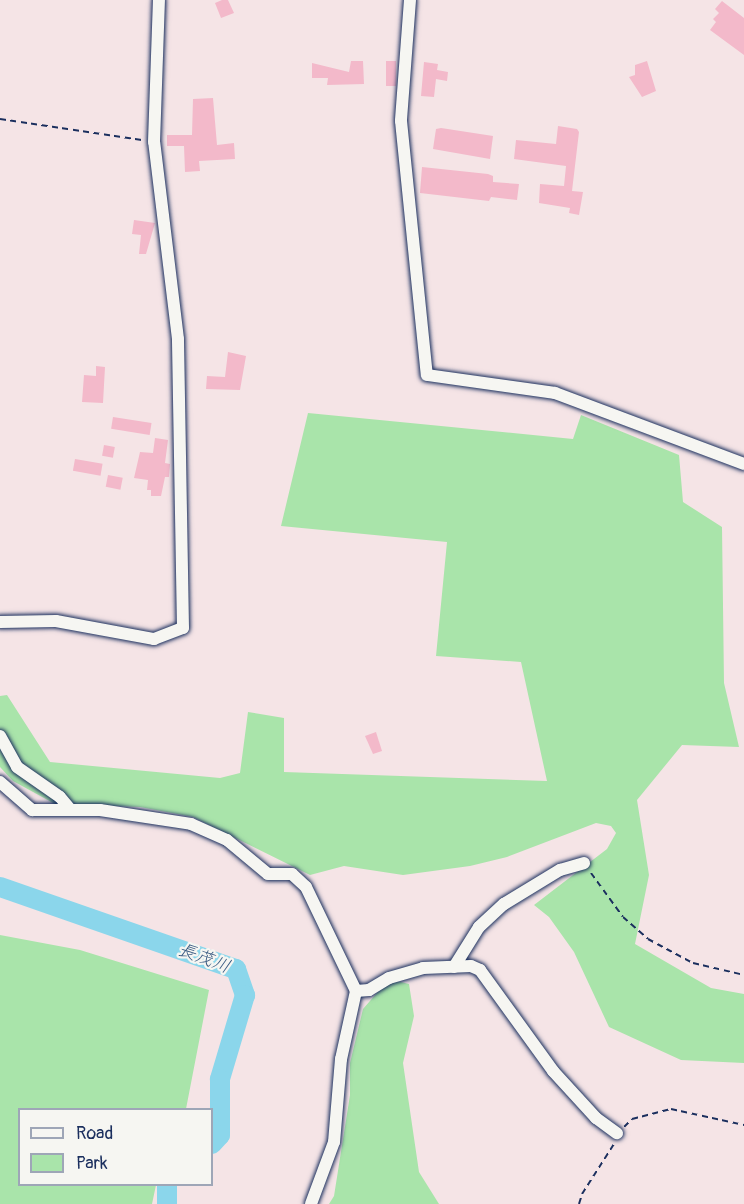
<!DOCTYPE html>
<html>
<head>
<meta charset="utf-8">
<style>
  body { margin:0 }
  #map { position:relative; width:744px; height:1204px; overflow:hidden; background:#f5e4e6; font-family:Pangolin,"Klee One",sans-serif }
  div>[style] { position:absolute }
  .green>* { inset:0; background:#a9e4aa }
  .river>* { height:20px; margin:-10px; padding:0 10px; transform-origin:10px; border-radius:10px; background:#8bd6eb }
  .building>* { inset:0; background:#f3b9ca; transform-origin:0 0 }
  .path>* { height:2px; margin-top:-1px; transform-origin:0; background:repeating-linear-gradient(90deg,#1b2f5e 0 6px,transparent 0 10.5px) }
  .roads { filter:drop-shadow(0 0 2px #1b2f5e) drop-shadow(0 0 2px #1b2f5e) }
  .minor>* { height:12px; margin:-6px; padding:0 6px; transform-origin:6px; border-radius:6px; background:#f6f6f2 }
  span { translate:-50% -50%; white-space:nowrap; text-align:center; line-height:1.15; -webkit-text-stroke:4.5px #f6f6f2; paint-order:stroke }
  .water-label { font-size:18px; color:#375981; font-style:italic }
  .legend { position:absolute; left:18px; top:1108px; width:195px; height:78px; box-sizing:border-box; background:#f6f6f2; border:2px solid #9ea6b7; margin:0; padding:8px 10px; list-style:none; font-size:18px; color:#1b2f5e }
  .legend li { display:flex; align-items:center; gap:12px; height:30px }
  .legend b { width:30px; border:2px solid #9ea6b7 }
</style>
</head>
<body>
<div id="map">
  <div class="green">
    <div style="clip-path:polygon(308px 413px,573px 439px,581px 415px,679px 455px,683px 502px,722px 527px,724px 683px,739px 747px,682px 745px,637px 800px,649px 875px,635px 944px,711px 988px,744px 994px,744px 1063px,681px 1060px,609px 1027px,574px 952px,549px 917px,534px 905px,607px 849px,616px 833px,611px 826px,596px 823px,507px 857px,470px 866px,403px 875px,344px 866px,310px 875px,193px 817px,140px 807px,55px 804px,13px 781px,0 767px,0 696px,7px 695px,50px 762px,220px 778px,240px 773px,248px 712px,284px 718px,284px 772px,547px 781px,521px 662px,436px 656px,447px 542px,281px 526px)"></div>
    <div style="clip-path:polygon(0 935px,80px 950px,209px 990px,186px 1109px,20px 1110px,20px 1184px,156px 1185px,152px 1204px,0 1204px)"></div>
    <div style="clip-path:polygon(389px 979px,409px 984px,414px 1016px,403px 1063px,419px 1172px,439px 1204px,329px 1204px,334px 1196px,350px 1095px,350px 1063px,363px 1009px)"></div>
  </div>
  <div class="river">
    <div style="left:0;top:887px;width:250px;rotate:19.2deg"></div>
    <div style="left:236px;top:969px;width:28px;rotate:71deg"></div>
    <div style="left:245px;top:995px;width:88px;rotate:106.6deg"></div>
    <div style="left:220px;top:1079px;width:56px;rotate:90deg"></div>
    <div style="left:220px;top:1135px;width:12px;rotate:132deg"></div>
    <div style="left:167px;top:1204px;width:20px;rotate:-90deg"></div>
  </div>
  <div class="building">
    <div style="clip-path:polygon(222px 0,228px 0,234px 13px,221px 18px,215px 3px)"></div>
    <div style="clip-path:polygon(722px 1px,744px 18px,744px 55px,710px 30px,716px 22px,713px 19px,719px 13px,715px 9px)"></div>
    <div style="clip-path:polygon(351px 61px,363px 61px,364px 84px,327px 85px,328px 78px,312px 78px,312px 63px,349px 72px)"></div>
    <div style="left:386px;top:61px;width:10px;height:25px"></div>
    <div style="clip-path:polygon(647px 61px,656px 91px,642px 97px,629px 77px,635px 75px,635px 65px)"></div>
    <div style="clip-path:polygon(424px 62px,438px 64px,437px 70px,448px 72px,447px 81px,436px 79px,434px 97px,421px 96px)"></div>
    <div style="clip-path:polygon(213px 98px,217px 145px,234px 143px,235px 159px,199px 161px,200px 171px,185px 172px,184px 146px,167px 146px,167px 135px,192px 135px,193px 99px)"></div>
    <div style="clip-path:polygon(558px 126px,577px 129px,579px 132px,572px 191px,583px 192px,579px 215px,569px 213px,570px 208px,539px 203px,540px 184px,564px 186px,566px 166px,514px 159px,516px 140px,556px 144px)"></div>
    <div style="clip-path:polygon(441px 128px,493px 136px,490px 159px,433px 149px,436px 129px)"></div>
    <div style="clip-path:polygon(422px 167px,488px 174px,493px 176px,493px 182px,519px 184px,517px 200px,491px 197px,489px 201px,420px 193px)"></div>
    <div style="clip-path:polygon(134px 220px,155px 223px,146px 254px,139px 254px,141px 235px,132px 234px)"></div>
    <div style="clip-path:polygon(228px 352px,246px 356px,240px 390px,206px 389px,207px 376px,225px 377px)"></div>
    <div style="clip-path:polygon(96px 366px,105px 367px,103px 403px,82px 402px,84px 375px,96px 376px)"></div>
    <div style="left:113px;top:417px;width:39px;height:12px;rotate:9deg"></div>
    <div style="clip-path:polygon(155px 438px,168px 440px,165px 463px,170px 464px,169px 477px,165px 477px,161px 496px,151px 496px,151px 490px,147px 490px,148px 480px,134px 478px,140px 452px,153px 453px)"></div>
    <div style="left:104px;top:445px;width:11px;height:11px;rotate:10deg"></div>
    <div style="left:75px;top:459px;width:28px;height:12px;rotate:10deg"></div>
    <div style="left:108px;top:475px;width:15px;height:12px;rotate:11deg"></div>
    <div style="clip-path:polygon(376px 732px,382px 751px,373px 754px,365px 736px)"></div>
  </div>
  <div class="path">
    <div style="left:0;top:119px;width:145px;rotate:8.4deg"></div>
    <div style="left:591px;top:873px;width:54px;rotate:54deg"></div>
    <div style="left:623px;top:917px;width:33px;rotate:41deg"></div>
    <div style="left:648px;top:939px;width:51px;rotate:28.1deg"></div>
    <div style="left:693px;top:963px;width:52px;rotate:13.2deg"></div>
    <div style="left:624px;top:1127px;width:11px;rotate:-45deg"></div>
    <div style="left:632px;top:1119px;width:40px;rotate:-14.4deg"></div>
    <div style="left:671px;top:1109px;width:75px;rotate:12.4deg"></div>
    <div style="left:579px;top:1204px;width:10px;rotate:-73deg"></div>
    <div style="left:582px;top:1194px;width:59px;rotate:-57.4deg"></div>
  </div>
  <div class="roads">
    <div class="minor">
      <div style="left:410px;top:0;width:121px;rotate:94.3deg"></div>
      <div style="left:401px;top:121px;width:255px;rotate:84.2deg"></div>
      <div style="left:427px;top:375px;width:129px;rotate:8deg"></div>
      <div style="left:555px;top:393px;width:202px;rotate:20.6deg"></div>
      <div style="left:0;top:622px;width:56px;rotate:-1deg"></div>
      <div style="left:56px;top:621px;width:100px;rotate:10.4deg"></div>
      <div style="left:154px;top:639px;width:31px;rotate:-21deg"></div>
      <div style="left:183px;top:628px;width:289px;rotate:-91deg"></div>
      <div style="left:178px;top:339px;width:198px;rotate:-96.9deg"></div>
      <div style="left:154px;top:142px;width:142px;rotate:-88deg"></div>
      <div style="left:0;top:736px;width:35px;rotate:61deg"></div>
      <div style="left:17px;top:767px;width:52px;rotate:34.9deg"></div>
      <div style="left:60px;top:797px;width:16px;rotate:50deg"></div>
      <div style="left:0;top:782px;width:43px;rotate:41.2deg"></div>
      <div style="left:32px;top:810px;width:68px"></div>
      <div style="left:100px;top:810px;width:92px;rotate:8.7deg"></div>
      <div style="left:191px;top:824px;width:39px;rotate:24deg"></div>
      <div style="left:227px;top:840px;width:53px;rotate:39.7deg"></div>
      <div style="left:268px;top:874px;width:24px"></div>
      <div style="left:292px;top:874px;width:19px;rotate:43deg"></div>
      <div style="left:306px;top:887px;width:115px;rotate:64.3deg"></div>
      <div style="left:356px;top:991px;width:70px;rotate:102.4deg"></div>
      <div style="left:341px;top:1059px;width:83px;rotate:94.8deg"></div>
      <div style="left:334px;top:1142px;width:66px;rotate:110.4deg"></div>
      <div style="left:454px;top:967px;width:47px;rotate:-58deg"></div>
      <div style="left:479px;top:927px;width:34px;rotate:-43deg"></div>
      <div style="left:504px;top:904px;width:66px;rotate:-31.3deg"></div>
      <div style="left:560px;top:870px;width:25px;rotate:-16deg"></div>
      <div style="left:356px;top:991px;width:13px;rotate:-4deg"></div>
      <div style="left:369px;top:990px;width:23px;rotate:-31deg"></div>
      <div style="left:389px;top:978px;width:35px;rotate:-16deg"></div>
      <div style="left:423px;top:968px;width:48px;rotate:-2.4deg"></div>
      <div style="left:471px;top:966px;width:10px;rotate:24deg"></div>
      <div style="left:480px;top:970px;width:125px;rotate:54.1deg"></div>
      <div style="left:553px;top:1071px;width:64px;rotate:47.5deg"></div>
      <div style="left:596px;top:1118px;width:26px;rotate:36deg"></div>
    </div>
  </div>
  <div class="water-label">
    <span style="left:204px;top:959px;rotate:21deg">長茂川</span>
  </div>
  <ul class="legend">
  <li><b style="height:8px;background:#f6f6f2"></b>Road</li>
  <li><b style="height:16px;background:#a9e4aa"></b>Park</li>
  </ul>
</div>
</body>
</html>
